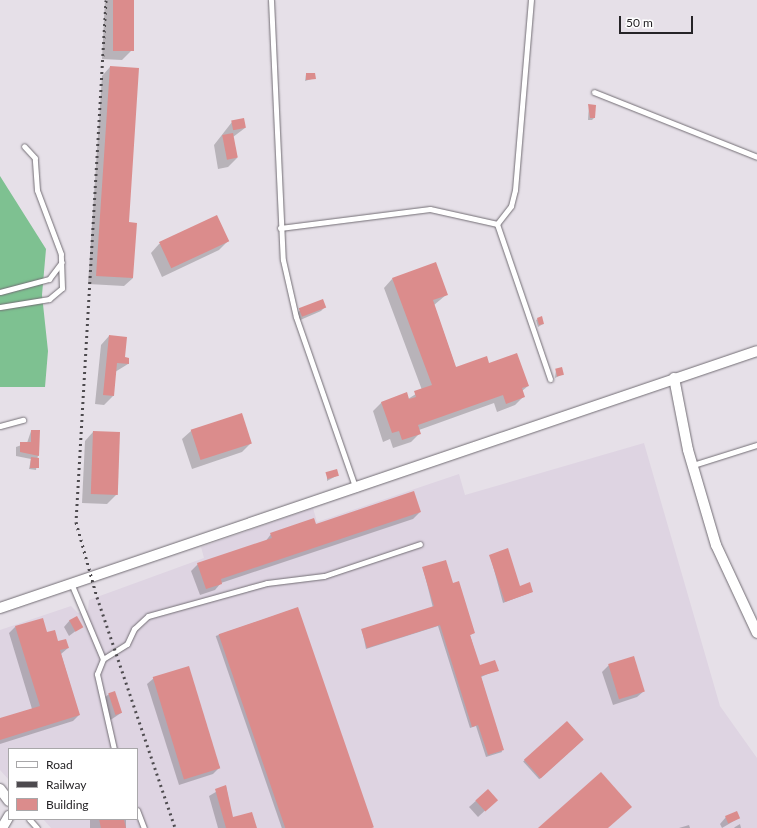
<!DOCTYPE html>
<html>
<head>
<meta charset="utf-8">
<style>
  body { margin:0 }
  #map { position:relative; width:757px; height:828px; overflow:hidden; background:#e6e0e8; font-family:Lato,sans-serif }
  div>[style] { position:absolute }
  .built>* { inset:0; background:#ded4e2 }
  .forest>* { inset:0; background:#7ec191 }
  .shadow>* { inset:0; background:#0003; transform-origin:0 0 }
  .building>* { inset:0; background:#db8c8c; transform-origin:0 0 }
  .roads { filter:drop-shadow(0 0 1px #726d74) drop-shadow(0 0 1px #726d74) }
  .lane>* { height:5px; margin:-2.5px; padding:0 2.5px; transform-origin:2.5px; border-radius:2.5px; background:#fff }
  .street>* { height:10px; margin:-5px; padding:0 5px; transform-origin:5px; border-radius:5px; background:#fff }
  .rail>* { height:3px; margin-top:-1.5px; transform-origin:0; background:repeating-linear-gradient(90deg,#4d4a4e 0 2px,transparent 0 6px) }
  span { translate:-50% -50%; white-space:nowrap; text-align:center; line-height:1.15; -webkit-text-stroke:4px #fff; paint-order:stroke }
  .legend { position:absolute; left:8px; top:748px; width:130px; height:72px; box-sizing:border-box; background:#fff; border:1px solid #a8a7a9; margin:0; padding:5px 7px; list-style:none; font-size:12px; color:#262427 }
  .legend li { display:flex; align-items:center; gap:8px; height:20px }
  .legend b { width:20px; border:1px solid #a8a7a9 }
  .scale { position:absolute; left:619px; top:16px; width:74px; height:18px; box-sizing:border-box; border:2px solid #262427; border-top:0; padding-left:5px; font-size:12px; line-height:14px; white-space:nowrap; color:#262427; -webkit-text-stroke:3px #fff; paint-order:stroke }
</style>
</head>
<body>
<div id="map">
  <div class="built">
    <div style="clip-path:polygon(644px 443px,720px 706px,757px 758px,757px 828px,51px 828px,43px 819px,137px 819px,137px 749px,9px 749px,9px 780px,0 770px,0 630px,71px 606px,78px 613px,88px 610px,89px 600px,97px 597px,204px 558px,201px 547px,313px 508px,317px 522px,459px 474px,465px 495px)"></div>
  </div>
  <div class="forest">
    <div style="clip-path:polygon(0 176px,46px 249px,42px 295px,48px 351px,45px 387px,0 387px)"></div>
  </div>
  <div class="shadow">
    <div style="clip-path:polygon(105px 0,133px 0,131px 51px,122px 60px,102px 59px)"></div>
    <div style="clip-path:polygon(110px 67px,133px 278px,124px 286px,88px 284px,102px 76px)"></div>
    <div style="clip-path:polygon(306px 74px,315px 78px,305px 81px)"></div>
    <div style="clip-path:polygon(589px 105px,594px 118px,592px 120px,588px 120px)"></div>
    <div style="clip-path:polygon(232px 122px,245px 128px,233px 137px,237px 158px,228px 167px,218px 169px,214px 145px)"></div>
    <div style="clip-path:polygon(228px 241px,219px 250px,162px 277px,151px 253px,159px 244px)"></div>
    <div style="clip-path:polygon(392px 279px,446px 295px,434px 305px,456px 368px,489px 364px,528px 386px,522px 391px,524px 396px,515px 405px,497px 412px,494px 403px,419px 430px,420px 433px,411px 442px,393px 448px,390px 439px,383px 442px,373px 411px,382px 402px,408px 399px,422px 390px,384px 288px)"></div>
    <div style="clip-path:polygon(323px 301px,325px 307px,321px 311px,298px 321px,295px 315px,299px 311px)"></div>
    <div style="clip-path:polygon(538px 319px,543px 324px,538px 327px,536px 320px)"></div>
    <div style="clip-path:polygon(109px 336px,124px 358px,128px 359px,128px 364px,115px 372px,113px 396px,104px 405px,95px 404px,101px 345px)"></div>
    <div style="clip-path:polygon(556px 370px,563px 374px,555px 378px)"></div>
    <div style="clip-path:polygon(241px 414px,251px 443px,242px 452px,192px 469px,182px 439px,191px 431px)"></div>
    <div style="clip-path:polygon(31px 431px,38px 455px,36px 470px,29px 469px,31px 459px,16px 456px,16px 447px,27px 443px)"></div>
    <div style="clip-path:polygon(93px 432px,119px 433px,116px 495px,107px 504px,82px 503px,85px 441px)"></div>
    <div style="clip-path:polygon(327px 474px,338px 475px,327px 481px)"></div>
    <div style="clip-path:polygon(420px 512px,413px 519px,221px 583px,215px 590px,200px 595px,191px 571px,198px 564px,265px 542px,271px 534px)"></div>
    <div style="clip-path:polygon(490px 555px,520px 587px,532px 592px,503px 603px)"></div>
    <div style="clip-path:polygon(423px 568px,452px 585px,474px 633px,470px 635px,479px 666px,497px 670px,481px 677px,502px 752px,486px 757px,476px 726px,470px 728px,438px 626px,366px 649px,362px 630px,433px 608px)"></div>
    <div style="left:297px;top:608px;width:232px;height:86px;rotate:71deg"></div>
    <div style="clip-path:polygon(70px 620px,81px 627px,69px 636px,64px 627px)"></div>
    <div style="clip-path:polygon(15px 627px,47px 634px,68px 648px,61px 654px,79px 715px,73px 721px,0 744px,0 719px,32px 709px,9px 633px)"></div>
    <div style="clip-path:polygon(609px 665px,644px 691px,637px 697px,613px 705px,602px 672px)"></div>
    <div style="clip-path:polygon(154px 678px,220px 767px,213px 774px,179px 785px,147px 684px)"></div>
    <div style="clip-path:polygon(109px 694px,121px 713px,109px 721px,102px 700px)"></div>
    <div style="left:567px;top:722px;width:24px;height:59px;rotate:48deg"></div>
    <div style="clip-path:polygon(226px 786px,232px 818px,256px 828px,218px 828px,209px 796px)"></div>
    <div style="clip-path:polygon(488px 790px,490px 806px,478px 817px,469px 807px)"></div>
    <div style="clip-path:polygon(726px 817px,739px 818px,722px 828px,720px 824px)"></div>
    <div style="left:90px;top:819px;width:36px;height:9px"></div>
    <div style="clip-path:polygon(740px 824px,741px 828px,734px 828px,735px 827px)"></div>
    <div style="clip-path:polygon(689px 825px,690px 828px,679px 828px)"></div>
  </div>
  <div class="building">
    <div style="left:113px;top:0;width:21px;height:51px"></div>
    <div style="clip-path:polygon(110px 66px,139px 68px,129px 222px,137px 223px,133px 278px,96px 276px)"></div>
    <div style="clip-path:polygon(306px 73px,315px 73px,316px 79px,306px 80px)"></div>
    <div style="clip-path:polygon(588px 104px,596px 105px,595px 118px,590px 118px)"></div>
    <div style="left:244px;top:118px;width:10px;height:13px;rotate:79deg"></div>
    <div style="left:233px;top:133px;width:25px;height:11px;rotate:79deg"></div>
    <div style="left:217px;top:215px;width:29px;height:64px;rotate:65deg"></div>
    <div style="clip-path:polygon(436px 262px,448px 295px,433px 300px,456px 367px,487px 356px,489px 363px,517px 353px,529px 386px,522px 388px,525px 397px,506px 404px,503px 395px,418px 425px,421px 434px,402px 440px,399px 431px,392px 433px,381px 402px,407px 392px,409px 399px,416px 397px,414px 391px,432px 385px,392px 278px)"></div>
    <div style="left:323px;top:299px;width:9px;height:26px;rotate:69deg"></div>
    <div style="clip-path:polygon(542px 316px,544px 324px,539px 325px,537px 318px)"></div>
    <div style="clip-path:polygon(109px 335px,127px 337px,125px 357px,129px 358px,129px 364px,117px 363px,114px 396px,103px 395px)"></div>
    <div style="left:562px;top:367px;width:8px;height:7px;rotate:76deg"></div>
    <div style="left:242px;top:413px;width:32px;height:54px;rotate:72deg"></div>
    <div style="clip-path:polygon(31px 430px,40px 430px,39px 456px,20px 452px,20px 442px,31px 442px)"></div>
    <div style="left:93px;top:431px;width:27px;height:63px;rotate:2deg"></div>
    <div style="clip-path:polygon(31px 457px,39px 458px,39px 468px,30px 468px)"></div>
    <div style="left:337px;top:469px;width:7px;height:12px;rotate:74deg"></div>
    <div style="clip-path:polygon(414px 491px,421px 512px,221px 579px,222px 584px,206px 589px,197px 563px,272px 538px,270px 533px,314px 518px,316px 524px)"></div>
    <div style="clip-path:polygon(508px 548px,520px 586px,530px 582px,533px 592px,505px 602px,489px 555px)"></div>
    <div style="clip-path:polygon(446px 560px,453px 583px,459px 581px,475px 633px,470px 635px,480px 665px,495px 660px,499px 671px,481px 676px,504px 750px,488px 755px,478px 725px,472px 727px,440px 625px,367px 648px,361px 629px,434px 606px,422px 567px)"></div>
    <div style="left:298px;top:607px;width:233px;height:84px;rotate:71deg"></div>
    <div style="left:77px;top:616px;width:13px;height:9px;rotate:61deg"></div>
    <div style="clip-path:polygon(43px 618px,47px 632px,55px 630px,58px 641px,66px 639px,69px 648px,60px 650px,80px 715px,0 740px,0 718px,40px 706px,15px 626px)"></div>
    <div style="left:634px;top:656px;width:37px;height:27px;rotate:73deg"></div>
    <div style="left:189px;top:666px;width:107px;height:38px;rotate:73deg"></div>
    <div style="left:115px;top:691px;width:23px;height:7px;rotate:72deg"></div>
    <div style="left:567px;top:721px;width:25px;height:58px;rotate:48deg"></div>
    <div style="clip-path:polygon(601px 772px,632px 807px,608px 828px,538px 828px)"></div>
    <div style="clip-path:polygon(226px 785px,233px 817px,252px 812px,257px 828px,226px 828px,215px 789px)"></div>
    <div style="left:488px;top:789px;width:15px;height:17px;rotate:48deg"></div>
    <div style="left:737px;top:811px;width:8px;height:13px;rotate:67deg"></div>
    <div style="clip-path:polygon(99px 819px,127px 819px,124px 820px,126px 828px,101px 828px)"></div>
  </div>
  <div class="roads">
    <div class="lane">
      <div style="left:271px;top:0;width:260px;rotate:87.4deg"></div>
      <div style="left:283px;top:260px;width:58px;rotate:77.2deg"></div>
      <div style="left:296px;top:317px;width:182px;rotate:70.8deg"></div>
      <div style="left:594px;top:92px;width:175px;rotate:21.7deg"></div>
      <div style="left:497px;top:224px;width:23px;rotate:-52deg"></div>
      <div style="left:511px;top:206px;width:16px;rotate:-76deg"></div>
      <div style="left:515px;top:190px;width:191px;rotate:-85.2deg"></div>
      <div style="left:280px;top:228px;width:151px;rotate:-7.2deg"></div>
      <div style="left:430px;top:209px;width:69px;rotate:12.6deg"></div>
      <div style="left:497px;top:224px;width:164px;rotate:71.1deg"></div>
      <div style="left:0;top:292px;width:51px;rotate:-14.9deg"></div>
      <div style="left:49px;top:279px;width:21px;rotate:-53deg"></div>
      <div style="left:0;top:307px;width:50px;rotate:-9.3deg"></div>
      <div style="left:49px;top:299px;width:17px;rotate:-40deg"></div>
      <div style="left:62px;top:288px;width:34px;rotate:-92deg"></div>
      <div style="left:61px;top:254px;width:68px;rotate:-110.6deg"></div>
      <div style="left:37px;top:190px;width:32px;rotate:-94deg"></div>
      <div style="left:35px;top:158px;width:16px;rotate:-133deg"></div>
      <div style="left:0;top:426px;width:24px;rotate:-15deg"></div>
      <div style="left:693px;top:465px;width:67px;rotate:-17.4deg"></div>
      <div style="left:71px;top:583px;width:82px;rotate:67.2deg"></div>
      <div style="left:114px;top:749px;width:77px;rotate:-102.8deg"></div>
      <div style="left:97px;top:674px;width:16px;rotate:-68deg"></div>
      <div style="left:103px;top:659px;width:28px;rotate:-32deg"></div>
      <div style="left:127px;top:644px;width:17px;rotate:-65deg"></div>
      <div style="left:134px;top:629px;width:19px;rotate:-43deg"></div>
      <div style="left:148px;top:616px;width:123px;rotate:-15.5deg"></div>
      <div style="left:267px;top:583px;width:57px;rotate:-7deg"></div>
      <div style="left:324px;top:576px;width:101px;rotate:-18.4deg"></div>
      <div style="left:137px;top:810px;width:19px;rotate:69deg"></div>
      <div style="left:29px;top:819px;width:12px;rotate:48deg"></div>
    </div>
    <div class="street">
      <div style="left:674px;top:378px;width:73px;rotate:79deg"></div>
      <div style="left:688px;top:450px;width:99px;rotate:73.6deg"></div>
      <div style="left:716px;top:545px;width:97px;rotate:65deg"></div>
      <div style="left:0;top:608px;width:799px;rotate:-18.75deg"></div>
      <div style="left:0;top:789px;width:15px;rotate:53deg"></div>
      <div style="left:2px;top:828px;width:14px;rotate:-60deg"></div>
    </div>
  </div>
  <div class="rail">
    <div style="left:106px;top:0;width:523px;rotate:93.29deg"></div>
    <div style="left:76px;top:522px;width:78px;rotate:74.4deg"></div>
    <div style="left:97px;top:597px;width:244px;rotate:71.3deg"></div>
  </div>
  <ul class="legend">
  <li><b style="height:5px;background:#fff"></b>Road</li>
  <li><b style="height:5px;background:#4d4a4e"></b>Railway</li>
  <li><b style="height:11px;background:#db8c8c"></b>Building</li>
  </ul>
  <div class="scale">50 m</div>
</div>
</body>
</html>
